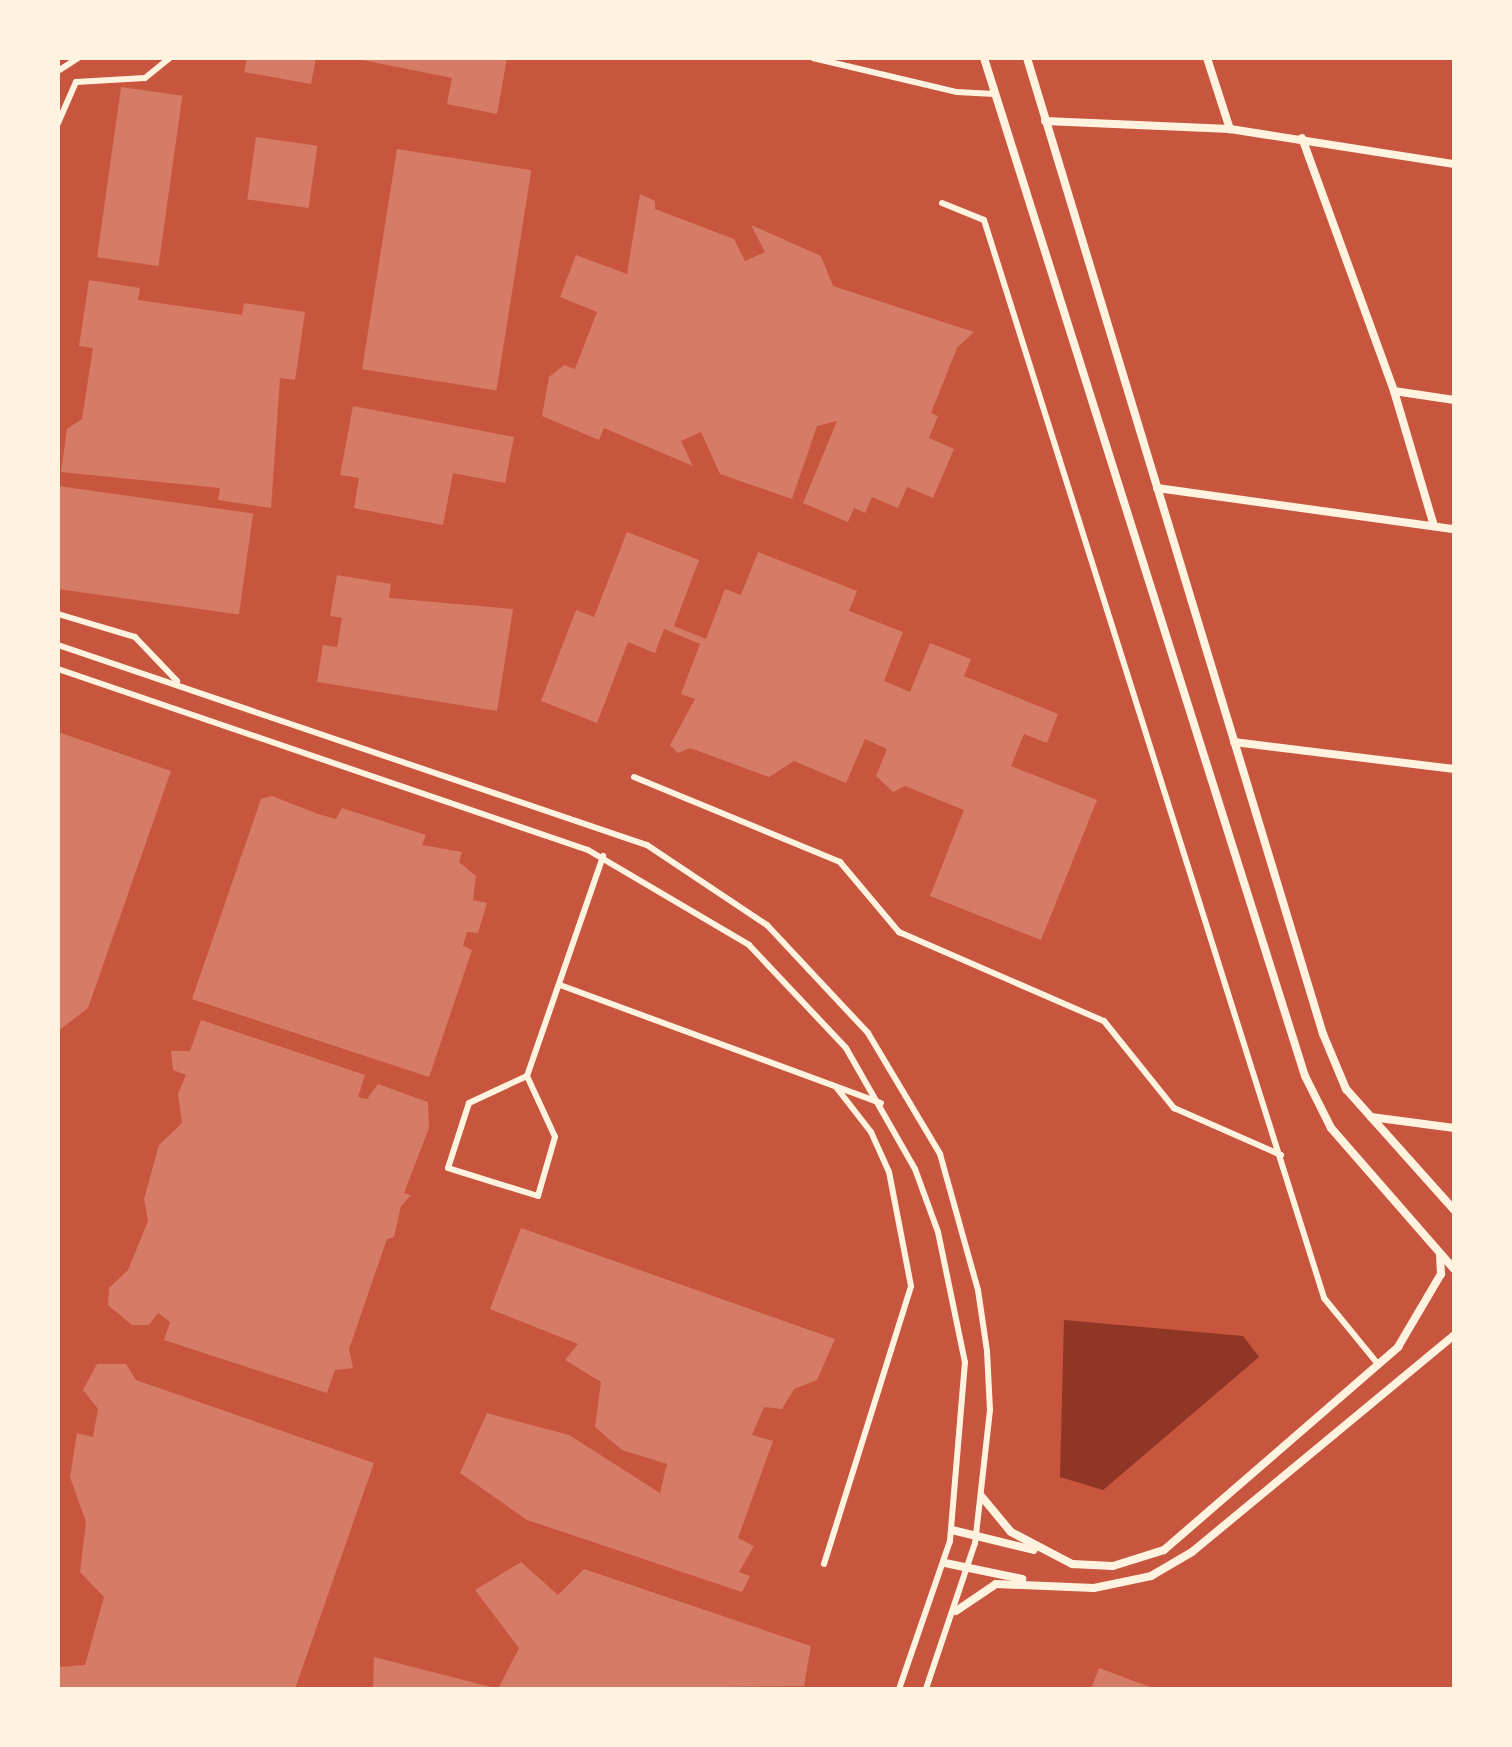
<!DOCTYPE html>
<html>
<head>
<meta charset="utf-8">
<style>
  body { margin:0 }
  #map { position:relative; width:1512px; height:1747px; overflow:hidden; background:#c8553d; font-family:"Golos Text",sans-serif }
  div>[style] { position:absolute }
  .water>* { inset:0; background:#8f3625 }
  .building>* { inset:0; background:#d67c66; transform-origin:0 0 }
  .service>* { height:6px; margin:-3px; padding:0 3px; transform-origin:3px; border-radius:3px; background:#fff3e0 }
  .minor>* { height:8px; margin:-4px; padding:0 4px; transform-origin:4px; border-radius:4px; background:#fff3e0 }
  span { translate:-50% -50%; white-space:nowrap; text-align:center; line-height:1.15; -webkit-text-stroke:7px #fff3e0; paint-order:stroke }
  .frame { position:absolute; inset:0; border:60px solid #fff3e0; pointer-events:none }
</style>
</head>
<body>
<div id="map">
  <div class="water">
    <div style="clip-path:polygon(1064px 1320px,1243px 1336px,1259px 1357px,1103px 1490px,1060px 1477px)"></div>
  </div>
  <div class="building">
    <div style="clip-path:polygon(247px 58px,316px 58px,311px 84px,244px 72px)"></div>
    <div style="clip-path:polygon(352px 58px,507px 58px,497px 114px,447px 104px,452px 78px)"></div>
    <div style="left:121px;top:87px;width:62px;height:172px;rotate:8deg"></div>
    <div style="left:256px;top:137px;width:62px;height:63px;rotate:8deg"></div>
    <div style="left:397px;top:149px;width:136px;height:223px;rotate:9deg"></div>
    <div style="clip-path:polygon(640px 194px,655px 201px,655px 209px,734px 239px,745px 261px,765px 252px,751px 225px,821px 256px,833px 286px,974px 332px,957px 348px,931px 413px,938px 416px,929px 438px,954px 449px,933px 498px,907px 487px,898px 508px,872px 497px,865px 513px,854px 508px,848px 522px,803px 503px,837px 421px,817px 426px,792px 499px,720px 474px,701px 432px,681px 441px,693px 466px,604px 428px,599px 440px,542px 416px,549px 377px,564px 365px,575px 369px,597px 312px,560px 297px,576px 255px,627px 274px)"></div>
    <div style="clip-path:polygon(89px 280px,140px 288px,138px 300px,242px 315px,244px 303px,305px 312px,295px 380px,280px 378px,271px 508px,218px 500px,220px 488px,61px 472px,67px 429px,82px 419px,93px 348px,79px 346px)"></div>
    <div style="clip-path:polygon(353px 406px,514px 437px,505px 483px,453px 473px,443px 525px,354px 508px,359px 478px,340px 475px)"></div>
    <div style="left:58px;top:486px;width:197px;height:102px;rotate:8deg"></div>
    <div style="clip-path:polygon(627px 532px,699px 560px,674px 626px,706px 639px,725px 589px,741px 595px,758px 552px,857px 591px,849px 611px,903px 632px,884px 681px,910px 692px,930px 643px,971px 659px,964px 676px,1058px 714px,1047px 743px,1024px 734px,1011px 766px,1097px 800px,1041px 940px,930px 896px,964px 810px,905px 786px,893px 792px,876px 776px,887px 749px,865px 739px,846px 783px,794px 761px,769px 777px,690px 748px,678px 753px,670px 745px,695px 699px,681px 694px,700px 644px,664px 629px,655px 653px,628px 642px,597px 723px,541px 701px,576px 610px,594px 617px)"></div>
    <div style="clip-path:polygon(337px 575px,391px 584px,389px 598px,513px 609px,497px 711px,317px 682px,323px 645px,337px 647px,342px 618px,330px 616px)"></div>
    <div style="clip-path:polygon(58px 732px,171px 771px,88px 1008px,58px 1031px)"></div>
    <div style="clip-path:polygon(272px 796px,318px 814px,336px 819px,342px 808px,426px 835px,422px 845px,462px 852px,459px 862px,476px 876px,473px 900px,487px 903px,478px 933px,467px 932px,463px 946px,472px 950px,429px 1077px,192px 999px,261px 799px)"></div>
    <div style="clip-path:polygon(201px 1020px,365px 1075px,358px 1097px,367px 1099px,378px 1084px,428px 1102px,429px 1128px,404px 1193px,411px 1195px,401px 1206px,394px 1237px,387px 1239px,349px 1349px,353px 1368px,335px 1370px,327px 1393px,164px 1340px,170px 1322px,158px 1313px,149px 1325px,132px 1325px,108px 1305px,109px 1288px,128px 1270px,148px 1221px,144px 1199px,159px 1145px,182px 1123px,178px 1094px,186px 1075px,173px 1070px,171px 1051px,190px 1051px)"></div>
    <div style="clip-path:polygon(521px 1228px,835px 1339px,817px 1380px,794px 1389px,782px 1409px,764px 1407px,752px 1435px,773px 1441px,738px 1538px,754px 1546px,739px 1572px,750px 1576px,742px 1592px,527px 1520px,460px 1473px,487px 1413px,569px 1435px,660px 1493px,667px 1464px,622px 1450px,595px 1427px,601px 1382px,565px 1360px,578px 1344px,490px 1309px)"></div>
    <div style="clip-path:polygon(97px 1364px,126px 1364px,136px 1380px,374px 1463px,295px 1689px,58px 1689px,58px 1667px,85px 1665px,104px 1597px,80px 1572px,86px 1522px,70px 1477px,77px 1433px,93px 1437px,98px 1409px,83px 1390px)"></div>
    <div style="clip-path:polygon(521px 1562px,558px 1595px,584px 1569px,811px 1646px,804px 1686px,498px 1689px,519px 1648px,475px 1590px)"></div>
    <div style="clip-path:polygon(374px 1657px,495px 1688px,495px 1689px,373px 1689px)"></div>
    <div style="clip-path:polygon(1099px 1668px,1156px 1689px,1091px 1689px)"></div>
  </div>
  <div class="service">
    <div style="left:813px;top:58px;width:148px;rotate:13.3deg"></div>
    <div style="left:957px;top:92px;width:38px;rotate:3deg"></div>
    <div style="left:58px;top:71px;width:24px;rotate:-33deg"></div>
    <div style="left:58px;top:123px;width:45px;rotate:-66.3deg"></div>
    <div style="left:76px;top:82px;width:69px;rotate:-3.3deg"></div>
    <div style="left:145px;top:78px;width:32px;rotate:-39deg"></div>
    <div style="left:942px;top:203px;width:45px;rotate:22deg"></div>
    <div style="left:984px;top:220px;width:1130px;rotate:72.49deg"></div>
    <div style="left:1324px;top:1298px;width:85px;rotate:50.7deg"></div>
    <div style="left:58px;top:614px;width:80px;rotate:16.6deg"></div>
    <div style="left:135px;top:637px;width:61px;rotate:46.3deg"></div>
    <div style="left:58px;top:645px;width:622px;rotate:18.76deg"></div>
    <div style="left:647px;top:845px;width:144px;rotate:33.7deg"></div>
    <div style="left:767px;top:925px;width:148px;rotate:46.9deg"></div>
    <div style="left:868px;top:1033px;width:141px;rotate:59.2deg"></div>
    <div style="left:940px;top:1154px;width:141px;rotate:74.4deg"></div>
    <div style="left:978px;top:1290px;width:62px;rotate:81.6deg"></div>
    <div style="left:987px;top:1351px;width:59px;rotate:87.1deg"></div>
    <div style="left:990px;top:1410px;width:134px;rotate:96.4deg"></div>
    <div style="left:975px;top:1543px;width:154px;rotate:108.6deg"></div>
    <div style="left:58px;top:669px;width:560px;rotate:18.86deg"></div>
    <div style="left:588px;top:850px;width:187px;rotate:30.5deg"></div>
    <div style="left:749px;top:945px;width:141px;rotate:46.7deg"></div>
    <div style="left:846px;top:1048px;width:139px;rotate:60.3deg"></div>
    <div style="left:915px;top:1169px;width:67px;rotate:69.9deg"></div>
    <div style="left:938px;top:1232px;width:133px;rotate:78.3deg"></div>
    <div style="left:965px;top:1362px;width:180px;rotate:94.8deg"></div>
    <div style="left:950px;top:1541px;width:157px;rotate:109deg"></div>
    <div style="left:634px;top:777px;width:223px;rotate:22.4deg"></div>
    <div style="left:840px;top:862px;width:92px;rotate:49.9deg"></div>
    <div style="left:899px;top:932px;width:223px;rotate:23.5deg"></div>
    <div style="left:1104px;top:1021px;width:112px;rotate:51.2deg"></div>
    <div style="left:1174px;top:1108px;width:117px;rotate:23.7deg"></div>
    <div style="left:560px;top:985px;width:342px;rotate:20.2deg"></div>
    <div style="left:527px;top:1076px;width:67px;rotate:65.3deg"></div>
    <div style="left:555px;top:1137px;width:61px;rotate:106.1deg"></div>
    <div style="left:538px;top:1196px;width:94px;rotate:-162.7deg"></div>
    <div style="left:448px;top:1168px;width:68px;rotate:-72.1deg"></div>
    <div style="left:469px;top:1103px;width:64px;rotate:-25deg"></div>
    <div style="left:527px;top:1076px;width:233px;rotate:-70.9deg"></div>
    <div style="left:824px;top:1564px;width:291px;rotate:-72.6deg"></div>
    <div style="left:911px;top:1286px;width:116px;rotate:-100.9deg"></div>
    <div style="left:889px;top:1172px;width:44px;rotate:-114.2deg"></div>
    <div style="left:871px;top:1132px;width:57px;rotate:-127.9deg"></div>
  </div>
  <div class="minor">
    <div style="left:984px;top:58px;width:1067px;rotate:72.5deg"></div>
    <div style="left:1305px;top:1076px;width:58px;rotate:63.4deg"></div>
    <div style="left:1331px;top:1128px;width:187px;rotate:48.9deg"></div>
    <div style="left:1027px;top:58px;width:1020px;rotate:73.13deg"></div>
    <div style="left:1323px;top:1034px;width:60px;rotate:67.3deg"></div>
    <div style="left:1346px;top:1089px;width:162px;rotate:48.2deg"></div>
    <div style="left:1207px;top:58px;width:75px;rotate:72.1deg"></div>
    <div style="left:1045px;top:121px;width:185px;rotate:2.5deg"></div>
    <div style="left:1230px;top:129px;width:227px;rotate:8.9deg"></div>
    <div style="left:1302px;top:138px;width:269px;rotate:70deg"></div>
    <div style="left:1394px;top:391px;width:141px;rotate:73.5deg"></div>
    <div style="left:1394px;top:391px;width:61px;rotate:8.5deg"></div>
    <div style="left:1157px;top:488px;width:300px;rotate:7.9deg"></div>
    <div style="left:1234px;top:742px;width:222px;rotate:7deg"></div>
    <div style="left:1371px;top:1117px;width:84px;rotate:7.5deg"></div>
    <div style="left:982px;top:1497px;width:45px;rotate:50.4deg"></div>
    <div style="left:1011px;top:1532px;width:69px;rotate:27.7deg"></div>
    <div style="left:1072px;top:1564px;width:41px;rotate:2.8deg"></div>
    <div style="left:1113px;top:1566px;width:53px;rotate:-17.4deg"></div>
    <div style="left:1164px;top:1550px;width:310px;rotate:-40.9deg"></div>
    <div style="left:1398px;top:1347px;width:85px;rotate:-59.5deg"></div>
    <div style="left:1441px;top:1274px;width:20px;rotate:-93deg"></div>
    <div style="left:952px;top:1530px;width:84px;rotate:13.7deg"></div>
    <div style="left:945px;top:1563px;width:79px;rotate:11.7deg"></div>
    <div style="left:956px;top:1611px;width:48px;rotate:-34deg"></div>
    <div style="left:996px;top:1584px;width:98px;rotate:2.3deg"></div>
    <div style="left:1094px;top:1588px;width:58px;rotate:-11.9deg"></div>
    <div style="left:1151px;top:1576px;width:48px;rotate:-30.3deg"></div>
    <div style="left:1192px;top:1552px;width:340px;rotate:-39.6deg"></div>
  </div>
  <div class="frame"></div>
</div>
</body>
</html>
